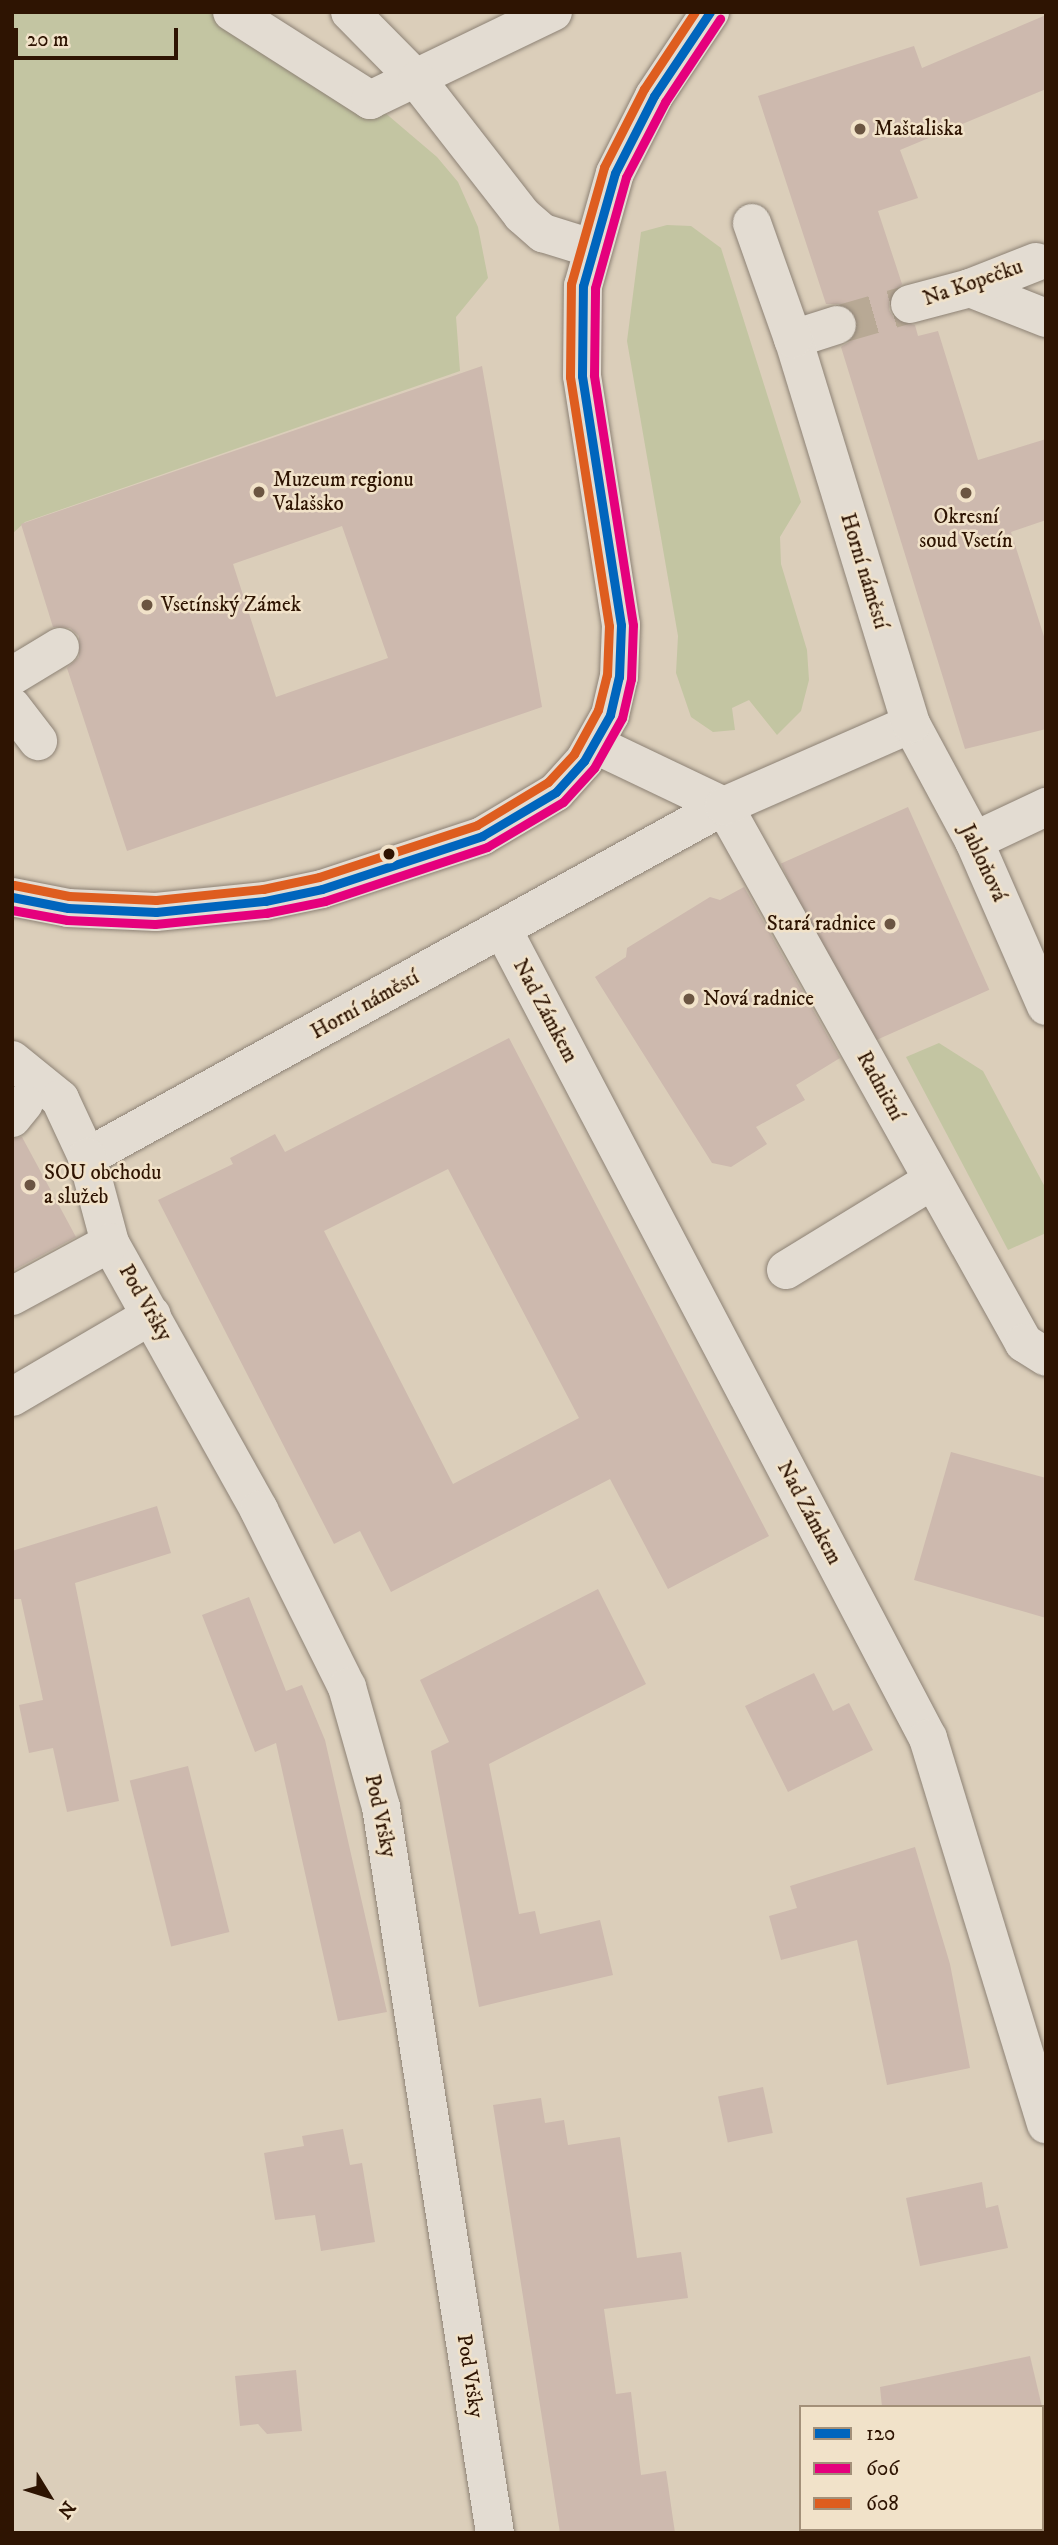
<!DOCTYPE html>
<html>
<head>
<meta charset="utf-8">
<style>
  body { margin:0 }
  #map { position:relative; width:1058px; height:2545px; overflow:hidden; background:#dbceba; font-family:"IM FELL DW Pica",serif }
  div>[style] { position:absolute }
  .green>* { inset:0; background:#c3c5a2 }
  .building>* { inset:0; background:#cdb9ae; transform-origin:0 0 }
  .minor-tunnel>* { height:38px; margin-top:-19px; transform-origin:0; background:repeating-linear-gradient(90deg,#b8a995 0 38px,transparent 0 57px) }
  .roads { filter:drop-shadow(0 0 2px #8d8275) drop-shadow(0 0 2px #8d8275) }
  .minor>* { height:38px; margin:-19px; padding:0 19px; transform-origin:19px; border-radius:19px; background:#e3dcd2 }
  .bus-1>* { height:9px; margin:-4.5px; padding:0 4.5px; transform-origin:4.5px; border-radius:4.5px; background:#0065bd }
  .bus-2>* { height:9px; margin:-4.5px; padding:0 4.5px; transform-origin:4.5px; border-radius:4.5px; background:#e5007d }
  .bus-3>* { height:9px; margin:-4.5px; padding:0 4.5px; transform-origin:4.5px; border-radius:4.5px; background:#de5d1f }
  .dots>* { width:19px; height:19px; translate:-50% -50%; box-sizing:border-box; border:4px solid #f1e2c9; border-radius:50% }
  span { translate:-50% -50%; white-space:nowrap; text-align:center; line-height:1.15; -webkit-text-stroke:5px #f1e2c9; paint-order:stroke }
  .poi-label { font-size:21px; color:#2e1402 }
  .left { translate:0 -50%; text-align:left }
  .right { translate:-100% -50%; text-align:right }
  .street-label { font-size:21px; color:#2e1402 }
  .frame { position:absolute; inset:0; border:14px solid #2e1402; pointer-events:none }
  .legend { position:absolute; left:799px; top:2405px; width:245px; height:126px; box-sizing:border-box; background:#f1e2c9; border:2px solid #a39079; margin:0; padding:9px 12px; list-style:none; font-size:21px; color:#2e1402 }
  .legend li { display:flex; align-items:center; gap:14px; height:35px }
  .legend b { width:35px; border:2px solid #a39079 }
  .north { position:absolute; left:14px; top:2461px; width:70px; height:70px; -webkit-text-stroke:5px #f1e2c9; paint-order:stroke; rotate:128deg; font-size:19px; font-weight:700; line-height:28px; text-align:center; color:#2e1402 }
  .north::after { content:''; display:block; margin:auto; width:24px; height:32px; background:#2e1402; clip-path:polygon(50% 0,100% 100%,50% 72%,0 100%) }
  .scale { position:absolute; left:14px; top:28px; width:164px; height:32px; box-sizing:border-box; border:4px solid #2e1402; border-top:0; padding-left:9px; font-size:21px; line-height:24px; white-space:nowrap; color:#2e1402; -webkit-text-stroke:5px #f1e2c9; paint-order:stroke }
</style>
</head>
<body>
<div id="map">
  <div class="green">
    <div style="clip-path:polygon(12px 12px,232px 12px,370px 100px,437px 157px,458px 182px,478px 227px,488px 278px,456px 317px,460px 371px,25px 522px,12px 534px)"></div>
    <div style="clip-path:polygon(667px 225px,691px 226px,721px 248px,801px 502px,780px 537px,781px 564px,807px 650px,809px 680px,801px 711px,777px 735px,749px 700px,732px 708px,735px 730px,713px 732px,691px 717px,676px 673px,678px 636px,627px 341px,641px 232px)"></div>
    <div style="clip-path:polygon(939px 1043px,983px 1071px,1046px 1189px,1046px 1233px,1008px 1250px,906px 1057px)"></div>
  </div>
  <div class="building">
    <div style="clip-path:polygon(1046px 15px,1046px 89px,900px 150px,918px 198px,878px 211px,902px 284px,889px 298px,889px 310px,895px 320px,915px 325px,918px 336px,938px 331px,978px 460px,1046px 439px,1046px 520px,1011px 532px,1046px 643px,1046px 729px,965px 749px,841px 347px,854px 339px,858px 319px,842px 304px,826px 304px,758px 96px,914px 46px,922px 68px)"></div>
    <div style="clip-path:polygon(evenodd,482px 366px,542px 707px,127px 851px,67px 668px,79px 657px,79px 636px,70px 628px,53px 627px,21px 524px,482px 366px,342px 526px,388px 658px,276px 697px,233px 564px,342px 526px)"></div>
    <div style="left:908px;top:807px;width:200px;height:139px;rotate:66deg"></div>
    <div style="clip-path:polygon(744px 887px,840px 1058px,796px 1085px,805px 1100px,756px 1127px,767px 1144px,731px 1167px,712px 1163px,595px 977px,626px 957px,627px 948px,710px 897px,720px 900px)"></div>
    <div style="clip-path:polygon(evenodd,509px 1038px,769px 1536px,668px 1589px,610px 1479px,391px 1592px,360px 1531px,334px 1544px,158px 1200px,233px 1164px,230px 1158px,275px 1134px,285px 1152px,509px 1038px,448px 1169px,579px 1418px,453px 1484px,324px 1231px,448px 1169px)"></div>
    <div style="clip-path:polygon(22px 1137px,76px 1237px,12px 1271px,12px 1139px)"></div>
    <div style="clip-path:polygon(951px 1452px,1046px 1478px,1046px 1618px,914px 1580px)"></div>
    <div style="clip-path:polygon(157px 1506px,171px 1553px,75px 1583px,119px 1801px,67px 1812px,53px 1748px,29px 1753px,19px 1705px,43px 1700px,21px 1599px,12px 1599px,12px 1551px)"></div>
    <div style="clip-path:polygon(598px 1589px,646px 1684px,489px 1764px,519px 1914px,535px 1911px,540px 1934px,600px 1920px,613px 1975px,479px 2007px,431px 1751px,449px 1742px,420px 1680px)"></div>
    <div style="clip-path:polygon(249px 1597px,286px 1691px,302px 1685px,325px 1740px,387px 2012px,338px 2021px,276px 1743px,255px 1752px,202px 1615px)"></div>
    <div style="clip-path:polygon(814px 1673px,833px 1711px,849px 1703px,873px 1750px,788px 1792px,745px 1706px)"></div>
    <div style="left:188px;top:1766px;width:171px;height:60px;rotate:76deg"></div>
    <div style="clip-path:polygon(915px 1847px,950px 1964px,970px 2068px,887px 2085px,857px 1940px,781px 1960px,769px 1916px,797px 1908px,790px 1886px)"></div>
    <div style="left:763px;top:2087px;width:47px;height:46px;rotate:78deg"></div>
    <div style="clip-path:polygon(541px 2098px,545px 2123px,564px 2120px,568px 2145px,620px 2137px,637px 2258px,681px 2252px,688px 2298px,604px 2309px,616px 2394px,631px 2392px,641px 2475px,666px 2471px,675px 2533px,560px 2533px,493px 2105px)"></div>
    <div style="clip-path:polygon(343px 2129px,350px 2165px,362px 2163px,375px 2242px,321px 2251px,315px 2215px,275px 2220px,264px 2153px,304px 2146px,302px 2136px)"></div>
    <div style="clip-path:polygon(982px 2182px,986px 2208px,998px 2205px,1008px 2248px,920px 2266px,906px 2198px)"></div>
    <div style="clip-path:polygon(1030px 2356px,1042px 2407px,882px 2407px,880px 2387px)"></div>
    <div style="clip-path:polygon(296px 2370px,302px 2431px,267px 2434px,258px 2424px,240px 2426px,235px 2376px)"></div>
  </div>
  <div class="minor-tunnel">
    <div style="left:837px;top:325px;width:76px;rotate:-16deg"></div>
  </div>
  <div class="roads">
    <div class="minor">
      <div style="left:232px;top:12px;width:164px;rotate:32.5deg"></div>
      <div style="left:370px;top:100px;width:203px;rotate:-25.7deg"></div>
      <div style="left:350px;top:12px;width:95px;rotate:45.4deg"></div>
      <div style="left:417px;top:80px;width:171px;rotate:52.1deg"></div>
      <div style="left:522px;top:215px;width:28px;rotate:41deg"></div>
      <div style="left:543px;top:233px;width:50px;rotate:17.4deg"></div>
      <div style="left:970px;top:288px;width:82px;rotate:21.5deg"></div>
      <div style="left:910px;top:304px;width:62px;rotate:-14.9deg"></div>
      <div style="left:970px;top:288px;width:71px;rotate:-21.5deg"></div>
      <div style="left:793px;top:339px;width:46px;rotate:-17.7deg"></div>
      <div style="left:12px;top:676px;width:56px;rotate:-31.1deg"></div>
      <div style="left:12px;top:707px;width:43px;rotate:52.6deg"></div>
      <div style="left:911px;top:724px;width:133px;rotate:61.7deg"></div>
      <div style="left:974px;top:841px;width:180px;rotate:66.4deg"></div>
      <div style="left:596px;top:745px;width:142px;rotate:25.5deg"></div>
      <div style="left:724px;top:806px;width:615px;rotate:60.81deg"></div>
      <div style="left:1024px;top:1343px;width:26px;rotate:32deg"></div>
      <div style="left:974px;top:841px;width:80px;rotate:-25.3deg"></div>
      <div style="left:12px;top:897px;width:57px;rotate:11.1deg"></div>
      <div style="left:68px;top:908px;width:88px;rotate:2.6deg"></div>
      <div style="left:156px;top:912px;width:110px;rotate:-5.8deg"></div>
      <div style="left:265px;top:901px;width:58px;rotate:-11.9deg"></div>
      <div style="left:322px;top:889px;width:169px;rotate:-18.3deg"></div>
      <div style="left:482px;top:836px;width:86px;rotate:-30.7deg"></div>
      <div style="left:556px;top:792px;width:42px;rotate:-47.9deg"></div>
      <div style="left:584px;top:761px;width:53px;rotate:-60.5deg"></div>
      <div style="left:610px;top:715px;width:39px;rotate:-77deg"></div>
      <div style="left:619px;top:677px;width:52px;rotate:-87.8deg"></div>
      <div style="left:621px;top:625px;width:252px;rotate:-98.9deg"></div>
      <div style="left:582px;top:376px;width:90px;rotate:-89.4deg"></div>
      <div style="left:583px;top:286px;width:117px;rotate:-74.2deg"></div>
      <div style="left:615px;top:173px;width:86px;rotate:-63.1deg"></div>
      <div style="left:654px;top:96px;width:101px;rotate:-56.3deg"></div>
      <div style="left:503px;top:930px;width:913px;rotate:62.26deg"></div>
      <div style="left:928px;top:1738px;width:404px;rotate:73deg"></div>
      <div style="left:12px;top:1060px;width:62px;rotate:39.1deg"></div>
      <div style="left:60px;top:1099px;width:64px;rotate:65deg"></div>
      <div style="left:87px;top:1157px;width:727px;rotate:-28.86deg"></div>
      <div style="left:724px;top:806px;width:204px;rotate:-23.7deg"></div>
      <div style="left:911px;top:724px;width:403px;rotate:-107deg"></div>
      <div style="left:793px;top:339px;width:123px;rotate:-109.5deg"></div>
      <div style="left:12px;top:1118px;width:19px;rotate:-51deg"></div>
      <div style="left:87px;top:1157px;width:89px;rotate:75deg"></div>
      <div style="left:110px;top:1243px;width:306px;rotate:60.8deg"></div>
      <div style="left:259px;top:1510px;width:198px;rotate:63.6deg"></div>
      <div style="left:347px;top:1687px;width:125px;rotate:74.2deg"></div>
      <div style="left:381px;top:1807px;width:735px;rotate:81.08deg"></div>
      <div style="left:786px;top:1270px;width:170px;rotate:-31.5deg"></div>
      <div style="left:12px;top:1296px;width:111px;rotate:-28.4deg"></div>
      <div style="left:12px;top:1397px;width:162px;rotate:-30.4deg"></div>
    </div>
  </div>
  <div class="bus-1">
    <div style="left:12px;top:897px;width:57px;rotate:11.1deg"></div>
    <div style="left:68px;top:908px;width:88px;rotate:2.6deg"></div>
    <div style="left:156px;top:912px;width:110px;rotate:-5.8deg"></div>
    <div style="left:265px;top:901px;width:58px;rotate:-11.9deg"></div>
    <div style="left:322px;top:889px;width:169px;rotate:-18.3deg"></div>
    <div style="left:482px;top:836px;width:86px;rotate:-30.7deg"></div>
    <div style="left:556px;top:792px;width:42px;rotate:-47.9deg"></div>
    <div style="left:584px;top:761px;width:53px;rotate:-60.5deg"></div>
    <div style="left:610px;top:715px;width:39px;rotate:-77deg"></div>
    <div style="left:619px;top:677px;width:52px;rotate:-87.8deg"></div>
    <div style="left:621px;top:625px;width:252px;rotate:-98.9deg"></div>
    <div style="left:582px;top:376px;width:90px;rotate:-89.4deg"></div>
    <div style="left:583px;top:286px;width:117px;rotate:-74.2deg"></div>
    <div style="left:615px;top:173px;width:86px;rotate:-63.1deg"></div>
    <div style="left:654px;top:96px;width:101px;rotate:-56.3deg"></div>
  </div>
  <div class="bus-2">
    <div style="left:12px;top:910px;width:56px;rotate:10.3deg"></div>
    <div style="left:67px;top:920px;width:88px;rotate:2.6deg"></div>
    <div style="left:155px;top:924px;width:112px;rotate:-5.7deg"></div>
    <div style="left:266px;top:913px;width:60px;rotate:-11.5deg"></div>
    <div style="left:325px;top:901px;width:171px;rotate:-18.4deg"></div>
    <div style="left:487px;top:847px;width:88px;rotate:-30.6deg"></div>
    <div style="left:563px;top:802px;width:46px;rotate:-47.6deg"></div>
    <div style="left:594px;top:768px;width:57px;rotate:-60.8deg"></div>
    <div style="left:622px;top:718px;width:40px;rotate:-77deg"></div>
    <div style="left:631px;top:679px;width:54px;rotate:-87.9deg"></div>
    <div style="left:633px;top:625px;width:253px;rotate:-98.9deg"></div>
    <div style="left:594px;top:375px;width:87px;rotate:-89.3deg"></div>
    <div style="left:595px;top:288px;width:115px;rotate:-74.4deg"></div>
    <div style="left:626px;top:177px;width:85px;rotate:-62.5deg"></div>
    <div style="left:665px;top:102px;width:100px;rotate:-56.5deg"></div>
  </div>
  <div class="bus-3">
    <div style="left:14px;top:885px;width:56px;rotate:11.3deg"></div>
    <div style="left:69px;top:896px;width:87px;rotate:2.6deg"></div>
    <div style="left:156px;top:900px;width:108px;rotate:-5.9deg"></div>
    <div style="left:263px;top:889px;width:57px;rotate:-12.1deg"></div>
    <div style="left:319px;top:877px;width:166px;rotate:-18.2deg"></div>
    <div style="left:477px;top:825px;width:83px;rotate:-31.2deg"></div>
    <div style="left:548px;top:782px;width:38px;rotate:-47deg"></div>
    <div style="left:574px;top:754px;width:50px;rotate:-61.4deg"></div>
    <div style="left:598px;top:710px;width:36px;rotate:-76deg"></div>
    <div style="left:607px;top:675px;width:49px;rotate:-87.7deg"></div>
    <div style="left:609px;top:626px;width:252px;rotate:-98.9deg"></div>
    <div style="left:570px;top:377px;width:93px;rotate:-89.4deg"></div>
    <div style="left:571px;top:284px;width:122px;rotate:-74.2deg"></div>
    <div style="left:604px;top:167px;width:88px;rotate:-62.9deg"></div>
    <div style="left:644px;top:89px;width:92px;rotate:-56.5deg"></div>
  </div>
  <div class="dots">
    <div style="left:860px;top:129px;background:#6b5542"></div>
    <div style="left:259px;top:492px;background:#6b5542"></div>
    <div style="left:966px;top:493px;background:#6b5542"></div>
    <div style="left:147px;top:605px;background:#6b5542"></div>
    <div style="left:389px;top:854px;background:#2e1402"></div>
    <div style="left:890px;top:924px;background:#6b5542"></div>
    <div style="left:689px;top:999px;background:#6b5542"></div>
    <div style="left:30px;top:1185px;background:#6b5542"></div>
  </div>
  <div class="poi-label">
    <span class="left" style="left:874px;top:129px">Maštaliska</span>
    <span class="left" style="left:273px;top:492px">Muzeum regionu<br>Valašsko</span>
    <span style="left:966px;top:529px">Okresní<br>soud Vsetín</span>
    <span class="left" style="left:161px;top:605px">Vsetínský Zámek</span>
    <span class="right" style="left:876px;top:924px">Stará radnice</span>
    <span class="left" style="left:703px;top:999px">Nová radnice</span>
    <span class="left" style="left:44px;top:1185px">SOU obchodu<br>a služeb</span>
  </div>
  <div class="street-label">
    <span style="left:973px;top:283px;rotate:-19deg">Na Kopečku</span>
    <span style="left:864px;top:571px;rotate:73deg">Horní náměstí</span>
    <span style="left:983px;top:863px;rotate:65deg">Jabloňová</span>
    <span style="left:365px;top:1005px;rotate:-29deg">Horní náměstí</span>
    <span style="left:545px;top:1011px;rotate:62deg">Nad Zámkem</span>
    <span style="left:880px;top:1086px;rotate:61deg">Radniční</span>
    <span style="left:145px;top:1303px;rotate:60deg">Pod Vršky</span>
    <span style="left:809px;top:1513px;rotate:62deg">Nad Zámkem</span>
    <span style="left:380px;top:1816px;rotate:78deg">Pod Vršky</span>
    <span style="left:470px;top:2376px;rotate:81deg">Pod Vršky</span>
  </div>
  <div class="frame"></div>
  <ul class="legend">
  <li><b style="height:9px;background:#0065bd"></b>120</li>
  <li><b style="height:9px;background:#e5007d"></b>606</li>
  <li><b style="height:9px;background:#de5d1f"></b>608</li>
  </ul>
  <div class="north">N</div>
  <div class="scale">20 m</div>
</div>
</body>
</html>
